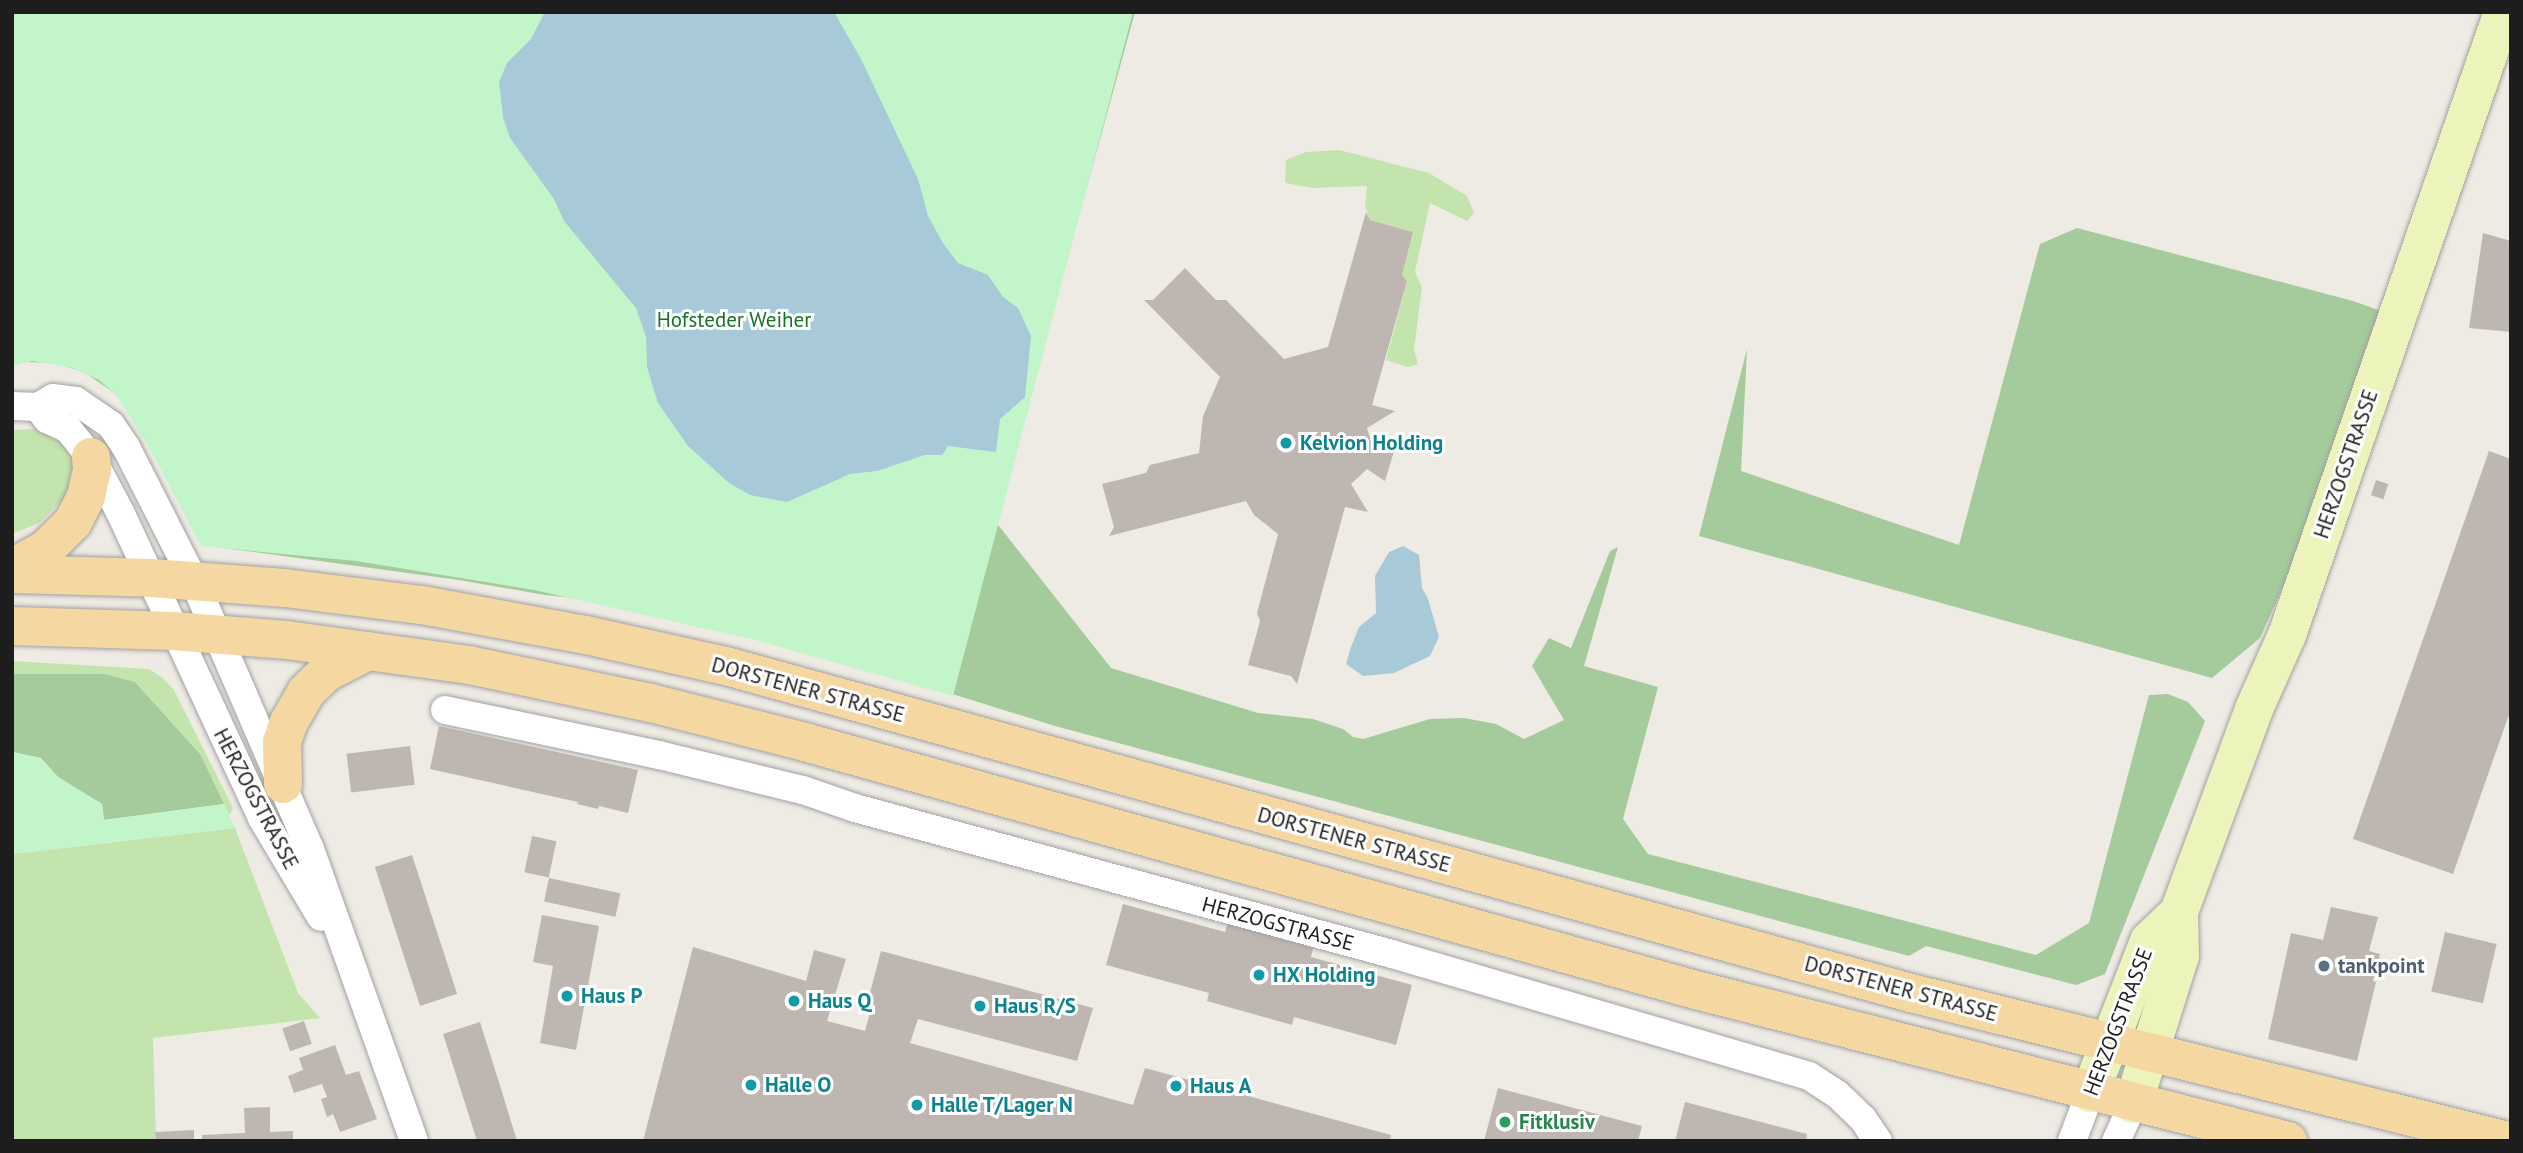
<!DOCTYPE html>
<html>
<head>
<meta charset="utf-8">
<style>
  body { margin:0 }
  #map { position:relative; width:2523px; height:1153px; overflow:hidden; background:#eeebe4; font-family:"PT Sans",sans-serif }
  div>[style] { position:absolute }
  .grass>* { inset:0; background:#c4e4ad }
  .forest>* { inset:0; background:#a5ca9b }
  .park>* { inset:0; background:#c3f5cb }
  .water>* { inset:0; background:#a7c9d8 }
  .building>* { inset:0; background:#beb7b1; transform-origin:0 0 }
  .roads { filter:drop-shadow(0 0 2px #a1a1a1) drop-shadow(0 0 2px #a1a1a1) }
  .street>* { height:28px; margin:-14px; padding:0 14px; transform-origin:14px; border-radius:14px; background:#fff }
  .secondary>* { height:38px; margin:-19px; padding:0 19px; transform-origin:19px; border-radius:19px; background:#edf4bb }
  .primary>* { height:38px; margin:-19px; padding:0 19px; transform-origin:19px; border-radius:19px; background:#f5d7a2 }
  .dots>* { width:19px; height:19px; translate:-50% -50%; box-sizing:border-box; border:4px solid #fff; border-radius:50% }
  span { translate:-50% -50%; white-space:nowrap; text-align:center; line-height:1.15; -webkit-text-stroke:6px #fff; paint-order:stroke }
  .park-label { font-size:21px; color:#137323 }
  .culture-label { font-size:21px; color:#0d838f; font-weight:700 }
  .left { translate:0 -50%; text-align:left }
  .street-label { font-size:21px; color:#1d1d1d }
  .service-label { font-size:21px; color:#4e5e75; font-weight:700 }
  .leisure-label { font-size:21px; color:#27864d; font-weight:700 }
  .frame { position:absolute; inset:0; border:14px solid #1d1d1d; pointer-events:none }
</style>
</head>
<body>
<div id="map">
  <div class="grass">
    <div style="clip-path:polygon(1339px 150px,1429px 173px,1467px 196px,1474px 213px,1467px 221px,1430px 203px,1415px 272px,1422px 288px,1414px 349px,1418px 364px,1408px 367px,1386px 360px,1407px 281px,1402px 275px,1413px 232px,1370px 220px,1365px 206px,1367px 186px,1312px 188px,1285px 183px,1286px 160px,1306px 152px)"></div>
    <div style="clip-path:polygon(36px 429px,62px 442px,73px 461px,75px 470px,69px 507px,60px 502px,39px 523px,12px 534px,12px 430px)"></div>
    <div style="clip-path:polygon(12px 661px,149px 669px,163px 678px,174px 690px,233px 808px,231px 813px,229px 815px,200px 754px,135px 682px,105px 674px,12px 674px)"></div>
    <div style="clip-path:polygon(235px 828px,298px 993px,320px 1018px,153px 1038px,156px 1141px,12px 1141px,12px 854px)"></div>
  </div>
  <div class="forest">
    <div style="clip-path:polygon(12px 12px,1135px 12px,995px 521px,1111px 668px,1258px 713px,1313px 719px,1343px 729px,1353px 737px,1363px 739px,1430px 719px,1464px 718px,1496px 724px,1524px 739px,1564px 720px,1532px 666px,1549px 638px,1571px 648px,1610px 551px,1618px 547px,1584px 666px,1658px 687px,1623px 819px,1648px 854px,2036px 955px,2089px 923px,2149px 695px,2168px 694px,2188px 702px,2205px 721px,2105px 974px,2076px 985px,1926px 946px,1909px 956px,1055px 726px,763px 635px,643px 605px,545px 595px,459px 580px,224px 548px,120px 397px,84px 372px,53px 363px,26px 362px)"></div>
    <div style="clip-path:polygon(2077px 228px,2353px 301px,2384px 312px,2294px 562px,2260px 638px,2212px 678px,1699px 536px,1747px 349px,1741px 471px,1959px 545px,2040px 244px)"></div>
    <div style="clip-path:polygon(12px 674px,105px 674px,135px 682px,200px 754px,224px 804px,104px 820px,102px 804px,58px 777px,41px 758px,12px 752px)"></div>
  </div>
  <div class="park">
    <div style="clip-path:polygon(12px 12px,1133px 12px,953px 696px,755px 640px,534px 590px,356px 561px,201px 546px,149px 447px,116px 395px,99px 380px,72px 368px,32px 361px,12px 366px)"></div>
    <div style="clip-path:polygon(12px 752px,40px 758px,58px 777px,102px 804px,104px 820px,224px 804px,235px 828px,12px 854px)"></div>
  </div>
  <div class="water">
    <div style="clip-path:polygon(545px 12px,834px 12px,861px 59px,918px 179px,928px 216px,943px 243px,958px 263px,988px 275px,1003px 297px,1018px 308px,1031px 336px,1025px 397px,1000px 419px,996px 452px,948px 446px,942px 455px,925px 455px,877px 471px,850px 474px,787px 502px,750px 495px,729px 483px,688px 446px,658px 403px,647px 367px,646px 337px,636px 308px,564px 221px,554px 199px,510px 138px,503px 117px,499px 82px,507px 63px,531px 39px)"></div>
    <div style="clip-path:polygon(1403px 546px,1419px 555px,1422px 588px,1428px 599px,1439px 637px,1430px 656px,1394px 673px,1363px 676px,1346px 664px,1351px 647px,1359px 627px,1376px 613px,1375px 576px,1389px 552px)"></div>
  </div>
  <div class="building">
    <div style="clip-path:polygon(1366px 212px,1370px 220px,1413px 232px,1402px 275px,1407px 281px,1372px 405px,1395px 411px,1367px 428px,1373px 448px,1395px 448px,1385px 481px,1367px 469px,1351px 484px,1368px 512px,1345px 507px,1297px 684px,1291px 676px,1248px 665px,1260px 621px,1257px 613px,1278px 534px,1254px 515px,1246px 501px,1109px 536px,1114px 527px,1102px 484px,1146px 473px,1150px 465px,1199px 453px,1203px 416px,1220px 377px,1144px 300px,1153px 300px,1185px 268px,1216px 300px,1226px 300px,1284px 359px,1328px 347px)"></div>
    <div style="clip-path:polygon(2483px 233px,2511px 241px,2511px 332px,2469px 328px)"></div>
    <div style="clip-path:polygon(2489px 451px,2511px 459px,2511px 709px,2453px 874px,2353px 839px)"></div>
    <div style="left:2376px;top:480px;width:13px;height:16px;rotate:18deg"></div>
    <div style="clip-path:polygon(439px 726px,638px 770px,628px 813px,599px 806px,598px 809px,577px 804px,578px 802px,430px 769px)"></div>
    <div style="left:410px;top:746px;width:39px;height:64px;rotate:83deg"></div>
    <div style="left:532px;top:836px;width:25px;height:37px;rotate:12deg"></div>
    <div style="left:412px;top:855px;width:146px;height:39px;rotate:72deg"></div>
    <div style="left:549px;top:878px;width:73px;height:24px;rotate:12deg"></div>
    <div style="clip-path:polygon(1123px 904px,1225px 932px,1228px 921px,1314px 945px,1311px 957px,1412px 985px,1396px 1045px,1294px 1017px,1292px 1025px,1207px 1001px,1209px 993px,1106px 965px)"></div>
    <div style="clip-path:polygon(2331px 907px,2378px 917px,2369px 951px,2380px 954px,2373px 981px,2376px 982px,2357px 1061px,2268px 1039px,2291px 933px,2323px 940px)"></div>
    <div style="clip-path:polygon(542px 915px,599px 926px,576px 1050px,540px 1043px,553px 966px,533px 962px)"></div>
    <div style="left:2445px;top:932px;width:53px;height:61px;rotate:13deg"></div>
    <div style="clip-path:polygon(693px 947px,806px 981px,814px 950px,846px 959px,827px 1021px,865px 1031px,872px 1005px,867px 1004px,881px 951px,1093px 1008px,1077px 1061px,918px 1019px,910px 1043px,1133px 1105px,1145px 1068px,1391px 1135px,1390px 1141px,643px 1141px)"></div>
    <div style="left:304px;top:1021px;width:24px;height:23px;rotate:71deg"></div>
    <div style="clip-path:polygon(480px 1022px,502px 1092px,517px 1141px,477px 1141px,443px 1034px)"></div>
    <div style="clip-path:polygon(335px 1045px,346px 1075px,359px 1071px,377px 1119px,340px 1132px,333px 1114px,327px 1117px,321px 1099px,327px 1097px,322px 1084px,294px 1093px,288px 1076px,303px 1070px,299px 1058px)"></div>
    <div style="clip-path:polygon(1498px 1088px,1642px 1126px,1638px 1141px,1484px 1141px)"></div>
    <div style="clip-path:polygon(1685px 1102px,1807px 1134px,1806px 1141px,1675px 1141px)"></div>
    <div style="clip-path:polygon(270px 1107px,270px 1132px,293px 1131px,293px 1141px,202px 1141px,202px 1135px,245px 1133px,244px 1108px)"></div>
    <div style="clip-path:polygon(194px 1130px,194px 1141px,156px 1141px,155px 1132px)"></div>
  </div>
  <div class="roads">
    <div class="street">
      <div style="left:12px;top:406px;width:26px;rotate:2deg"></div>
      <div style="left:38px;top:407px;width:17px;rotate:-31deg"></div>
      <div style="left:53px;top:398px;width:23px;rotate:7deg"></div>
      <div style="left:76px;top:401px;width:42px;rotate:34.4deg"></div>
      <div style="left:111px;top:425px;width:27px;rotate:56deg"></div>
      <div style="left:126px;top:447px;width:150px;rotate:63.1deg"></div>
      <div style="left:194px;top:581px;width:292px;rotate:66.6deg"></div>
      <div style="left:310px;top:849px;width:310px;rotate:70.4deg"></div>
      <div style="left:38px;top:407px;width:15px;rotate:53deg"></div>
      <div style="left:47px;top:419px;width:23px;rotate:25deg"></div>
      <div style="left:68px;top:429px;width:36px;rotate:51deg"></div>
      <div style="left:91px;top:457px;width:64px;rotate:62.2deg"></div>
      <div style="left:121px;top:514px;width:335px;rotate:65.1deg"></div>
      <div style="left:262px;top:818px;width:115px;rotate:59.2deg"></div>
      <div style="left:445px;top:710px;width:219px;rotate:11.9deg"></div>
      <div style="left:659px;top:755px;width:148px;rotate:13.7deg"></div>
      <div style="left:803px;top:790px;width:55px;rotate:19.1deg"></div>
      <div style="left:855px;top:808px;width:556px;rotate:15.21deg"></div>
      <div style="left:1392px;top:954px;width:434px;rotate:16.3deg"></div>
      <div style="left:1809px;top:1076px;width:33px;rotate:33deg"></div>
      <div style="left:1837px;top:1094px;width:36px;rotate:44deg"></div>
      <div style="left:1863px;top:1119px;width:27px;rotate:56deg"></div>
      <div style="left:2072px;top:1141px;width:51px;rotate:-69.4deg"></div>
      <div style="left:2116px;top:1141px;width:41px;rotate:-65.3deg"></div>
    </div>
    <div class="secondary">
      <div style="left:2090px;top:1093px;width:163px;rotate:-68.8deg"></div>
      <div style="left:2149px;top:941px;width:42px;rotate:-44deg"></div>
      <div style="left:2133px;top:1104px;width:155px;rotate:-72.4deg"></div>
      <div style="left:2180px;top:956px;width:44px;rotate:-91.3deg"></div>
      <div style="left:2179px;top:912px;width:216px;rotate:-69.7deg"></div>
      <div style="left:2254px;top:709px;width:81px;rotate:-66deg"></div>
      <div style="left:2287px;top:635px;width:659px;rotate:-70.88deg"></div>
    </div>
    <div class="primary">
      <div style="left:12px;top:568px;width:39px;rotate:-29deg"></div>
      <div style="left:46px;top:549px;width:38px;rotate:-45deg"></div>
      <div style="left:73px;top:522px;width:29px;rotate:-63deg"></div>
      <div style="left:86px;top:496px;width:28px;rotate:-77deg"></div>
      <div style="left:92px;top:469px;width:12px;rotate:-95deg"></div>
      <div style="left:12px;top:574px;width:139px;rotate:1.6deg"></div>
      <div style="left:151px;top:578px;width:134px;rotate:4.3deg"></div>
      <div style="left:285px;top:588px;width:138px;rotate:7.1deg"></div>
      <div style="left:422px;top:605px;width:167px;rotate:10.4deg"></div>
      <div style="left:586px;top:635px;width:143px;rotate:12.5deg"></div>
      <div style="left:726px;top:666px;width:1229px;rotate:15.43deg"></div>
      <div style="left:1911px;top:993px;width:615px;rotate:13.92deg"></div>
      <div style="left:12px;top:626px;width:161px;rotate:1.8deg"></div>
      <div style="left:173px;top:631px;width:114px;rotate:4.5deg"></div>
      <div style="left:287px;top:640px;width:184px;rotate:7.8deg"></div>
      <div style="left:469px;top:665px;width:186px;rotate:11.8deg"></div>
      <div style="left:651px;top:703px;width:155px;rotate:14.2deg"></div>
      <div style="left:801px;top:741px;width:929px;rotate:15.55deg"></div>
      <div style="left:1696px;top:990px;width:611px;rotate:14.31deg"></div>
      <div style="left:283px;top:784px;width:42px;rotate:-91.4deg"></div>
      <div style="left:282px;top:742px;width:21px;rotate:-71deg"></div>
      <div style="left:289px;top:722px;width:34px;rotate:-60deg"></div>
      <div style="left:306px;top:692px;width:29px;rotate:-44deg"></div>
      <div style="left:327px;top:672px;width:46px;rotate:-27.1deg"></div>
    </div>
  </div>
  <div class="dots">
    <div style="left:1286px;top:443px;background:#0f9aa8"></div>
    <div style="left:2324px;top:966px;background:#5c6f8a"></div>
    <div style="left:1259px;top:975px;background:#0f9aa8"></div>
    <div style="left:567px;top:996px;background:#0f9aa8"></div>
    <div style="left:794px;top:1001px;background:#0f9aa8"></div>
    <div style="left:980px;top:1006px;background:#0f9aa8"></div>
    <div style="left:751px;top:1085px;background:#0f9aa8"></div>
    <div style="left:1176px;top:1086px;background:#0f9aa8"></div>
    <div style="left:917px;top:1105px;background:#0f9aa8"></div>
    <div style="left:1505px;top:1122px;background:#2e9e5b"></div>
  </div>
  <div class="park-label">
    <span style="left:734px;top:320px">Hofsteder Weiher</span>
  </div>
  <div class="culture-label">
    <span class="left" style="left:1300px;top:443px">Kelvion Holding</span>
    <span class="left" style="left:1273px;top:975px">HX Holding</span>
    <span class="left" style="left:581px;top:996px">Haus P</span>
    <span class="left" style="left:808px;top:1001px">Haus Q</span>
    <span class="left" style="left:994px;top:1006px">Haus R/S</span>
    <span class="left" style="left:765px;top:1085px">Halle O</span>
    <span class="left" style="left:1190px;top:1086px">Haus A</span>
    <span class="left" style="left:931px;top:1105px">Halle T/Lager N</span>
  </div>
  <div class="street-label">
    <span style="left:2346px;top:464px;rotate:-71deg">HERZOGSTRASSE</span>
    <span style="left:808px;top:690px;rotate:15deg">DORSTENER STRASSE</span>
    <span style="left:256px;top:799px;rotate:62deg">HERZOGSTRASSE</span>
    <span style="left:1354px;top:840px;rotate:15deg">DORSTENER STRASSE</span>
    <span style="left:1278px;top:924px;rotate:15deg">HERZOGSTRASSE</span>
    <span style="left:1901px;top:989px;rotate:15deg">DORSTENER STRASSE</span>
    <span style="left:2118px;top:1022px;rotate:-69deg">HERZOGSTRASSE</span>
  </div>
  <div class="service-label">
    <span class="left" style="left:2338px;top:966px">tankpoint</span>
  </div>
  <div class="leisure-label">
    <span class="left" style="left:1519px;top:1122px">Fitklusiv</span>
  </div>
  <div class="frame"></div>
</div>
</body>
</html>
